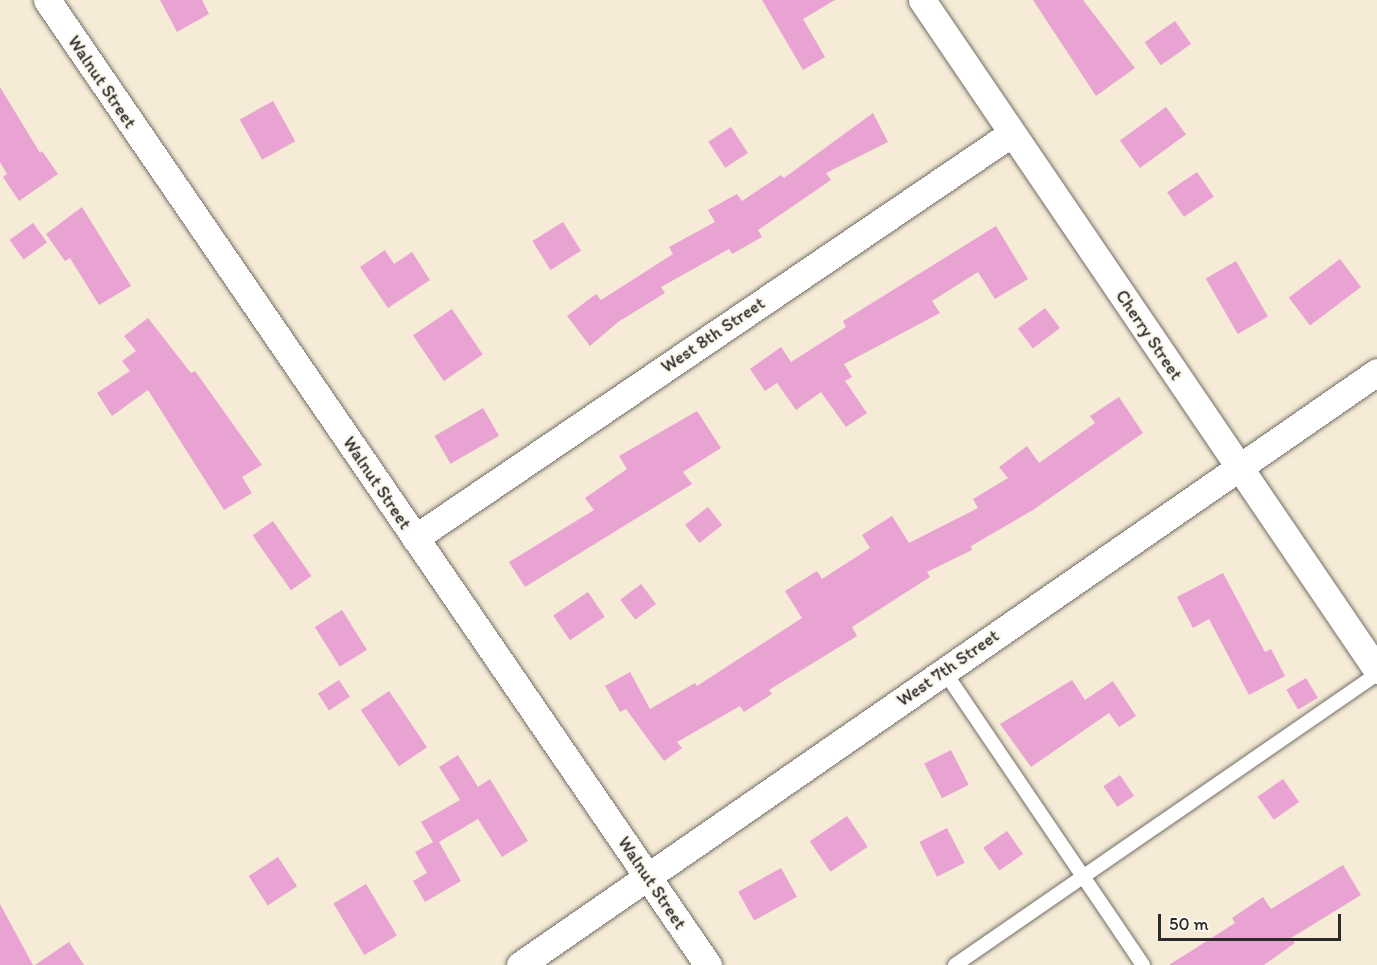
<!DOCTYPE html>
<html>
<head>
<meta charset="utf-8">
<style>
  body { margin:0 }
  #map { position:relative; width:1377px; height:965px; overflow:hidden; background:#f6ebd6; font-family:Itim,sans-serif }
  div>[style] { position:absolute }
  .building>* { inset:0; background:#e8a3d2; transform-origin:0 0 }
  .roads { filter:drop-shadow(0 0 2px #726e67) drop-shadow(0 0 2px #726e67) }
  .service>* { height:14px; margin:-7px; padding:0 7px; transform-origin:7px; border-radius:7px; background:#fff }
  .minor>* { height:27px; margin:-13.5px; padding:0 13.5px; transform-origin:13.5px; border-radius:13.5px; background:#fff }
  span { translate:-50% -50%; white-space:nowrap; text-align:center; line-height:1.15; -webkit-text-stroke:4.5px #fbf7ec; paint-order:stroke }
  .street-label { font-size:18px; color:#2b2b2b }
  .scale { position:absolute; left:1158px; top:914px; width:183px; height:27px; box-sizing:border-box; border:3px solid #2b2b2b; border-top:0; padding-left:8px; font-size:18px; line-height:21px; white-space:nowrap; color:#2b2b2b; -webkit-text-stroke:4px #fbf7ec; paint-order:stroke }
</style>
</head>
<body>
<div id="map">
  <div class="building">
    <div style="clip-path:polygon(160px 0,202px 0,209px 14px,177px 32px)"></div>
    <div style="clip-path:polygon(762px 0,835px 0,803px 19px,825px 57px,803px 70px)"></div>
    <div style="clip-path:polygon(1033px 0,1083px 0,1135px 68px,1096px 96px)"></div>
    <div style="left:1175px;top:21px;width:28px;height:37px;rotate:55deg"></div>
    <div style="clip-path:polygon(0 87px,40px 153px,42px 151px,58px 174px,19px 201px,3px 177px,7px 174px,0 162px)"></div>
    <div style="left:273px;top:101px;width:46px;height:38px;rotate:61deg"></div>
    <div style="left:1166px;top:107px;width:34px;height:57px;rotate:54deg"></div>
    <div style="clip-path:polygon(873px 113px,888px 142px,826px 173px,831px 180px,758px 230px,762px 237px,732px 254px,729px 249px,661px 287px,665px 293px,618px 322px,590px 346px,567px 316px,596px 294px,601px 300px,673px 254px,669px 247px,715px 222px,708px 210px,737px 194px,742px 201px,781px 175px,784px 178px)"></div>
    <div style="left:731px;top:127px;width:31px;height:27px;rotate:57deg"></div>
    <div style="left:1197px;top:172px;width:30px;height:36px;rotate:56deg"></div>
    <div style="clip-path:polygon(82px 207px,131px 286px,99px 305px,70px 258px,65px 261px,46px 234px)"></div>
    <div style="left:563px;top:222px;width:34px;height:36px;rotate:58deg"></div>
    <div style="left:33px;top:223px;width:24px;height:29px;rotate:54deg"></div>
    <div style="clip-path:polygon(996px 226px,1028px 279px,995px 299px,978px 272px,932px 301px,940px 313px,844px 364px,852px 377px,845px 381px,867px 413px,846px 427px,821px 392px,796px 410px,777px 383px,765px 391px,750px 369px,781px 347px,791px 362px,846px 327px,843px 321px)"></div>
    <div style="clip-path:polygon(385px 250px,394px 264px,412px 252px,430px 280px,388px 308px,360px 267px)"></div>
    <div style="left:1340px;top:259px;width:35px;height:64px;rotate:53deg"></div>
    <div style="left:1236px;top:261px;width:64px;height:35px;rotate:60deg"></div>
    <div style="left:1045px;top:308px;width:25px;height:34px;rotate:53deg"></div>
    <div style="left:452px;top:309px;width:55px;height:47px;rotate:56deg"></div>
    <div style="clip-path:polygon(148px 318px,191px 373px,195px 371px,262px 465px,242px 477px,252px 493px,224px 510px,148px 390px,112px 416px,97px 393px,130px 371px,122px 361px,136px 351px,124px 336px)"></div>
    <div style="clip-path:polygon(1119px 397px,1143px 433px,1033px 510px,971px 546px,972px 550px,927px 572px,930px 577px,852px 627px,857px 636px,769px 690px,772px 694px,744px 712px,740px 706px,677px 742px,682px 748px,664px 761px,626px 709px,620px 712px,605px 686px,630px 672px,650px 709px,695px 683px,697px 686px,802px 618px,785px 591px,817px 571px,822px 579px,870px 548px,862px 535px,892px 516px,909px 543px,978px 508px,973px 499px,1008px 478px,999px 467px,1027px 446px,1039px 463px,1095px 423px,1090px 416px)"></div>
    <div style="left:483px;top:408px;width:32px;height:56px;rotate:60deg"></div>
    <div style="clip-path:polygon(697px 411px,721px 448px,683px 472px,692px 484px,525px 587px,509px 562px,594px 510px,585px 498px,627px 469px,619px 456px)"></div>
    <div style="left:708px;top:507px;width:23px;height:29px;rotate:52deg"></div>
    <div style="left:273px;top:521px;width:67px;height:25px;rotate:55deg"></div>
    <div style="clip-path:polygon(1223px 573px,1265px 652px,1271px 649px,1285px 676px,1249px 695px,1209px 619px,1193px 628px,1177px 597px)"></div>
    <div style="left:641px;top:584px;width:25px;height:26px;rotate:53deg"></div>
    <div style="left:588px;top:592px;width:30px;height:42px;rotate:56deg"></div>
    <div style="left:342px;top:610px;width:47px;height:32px;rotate:58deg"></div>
    <div style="left:1306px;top:678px;width:23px;height:23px;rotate:59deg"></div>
    <div style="left:339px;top:680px;width:20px;height:25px;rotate:57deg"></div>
    <div style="clip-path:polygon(1072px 680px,1085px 700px,1113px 681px,1136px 716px,1119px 727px,1109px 713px,1031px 767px,1000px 724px)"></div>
    <div style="left:389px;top:691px;width:68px;height:34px;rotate:56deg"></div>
    <div style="left:951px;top:750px;width:39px;height:30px;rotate:63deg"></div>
    <div style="clip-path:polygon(458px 755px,478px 787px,490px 779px,528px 841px,502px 857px,478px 819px,439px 842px,461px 881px,425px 902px,413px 881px,427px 873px,415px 852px,433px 842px,421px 822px,460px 800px,439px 767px)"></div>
    <div style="left:1120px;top:775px;width:25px;height:20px;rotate:56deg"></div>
    <div style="left:1283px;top:779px;width:28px;height:31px;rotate:55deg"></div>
    <div style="left:847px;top:816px;width:37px;height:45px;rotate:56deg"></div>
    <div style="left:947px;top:828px;width:39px;height:31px;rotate:63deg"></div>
    <div style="left:1007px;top:831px;width:28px;height:29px;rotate:55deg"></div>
    <div style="left:278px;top:857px;width:35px;height:35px;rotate:57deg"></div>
    <div style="clip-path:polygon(1343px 865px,1361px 895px,1291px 938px,1295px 943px,1264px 965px,1169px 965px,1235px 923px,1232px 918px,1263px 897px,1271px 909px)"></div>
    <div style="left:781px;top:868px;width:33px;height:49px;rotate:61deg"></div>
    <div style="left:366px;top:884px;width:60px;height:38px;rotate:59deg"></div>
    <div style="clip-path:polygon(0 904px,33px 965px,0 965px)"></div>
    <div style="clip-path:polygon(69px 942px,84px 965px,35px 965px)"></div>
  </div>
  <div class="roads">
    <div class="service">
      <div style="left:944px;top:671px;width:355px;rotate:55.9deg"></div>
      <div style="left:955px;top:965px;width:513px;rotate:-34.59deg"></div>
    </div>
    <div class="minor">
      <div style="left:47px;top:0;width:1170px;rotate:55.59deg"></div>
      <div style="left:922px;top:0;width:810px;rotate:55.82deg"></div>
      <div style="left:415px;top:538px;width:721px;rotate:-34.15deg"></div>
      <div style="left:520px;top:965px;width:1042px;rotate:-34.68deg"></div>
    </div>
  </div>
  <div class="street-label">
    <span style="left:102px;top:82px;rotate:56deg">Walnut Street</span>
    <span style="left:713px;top:335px;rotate:-34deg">West 8th Street</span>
    <span style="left:1149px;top:335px;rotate:56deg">Cherry Street</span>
    <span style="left:377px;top:483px;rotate:56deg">Walnut Street</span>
    <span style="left:948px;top:668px;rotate:-35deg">West 7th Street</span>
    <span style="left:652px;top:883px;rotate:56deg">Walnut Street</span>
  </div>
  <div class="scale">50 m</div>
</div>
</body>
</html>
